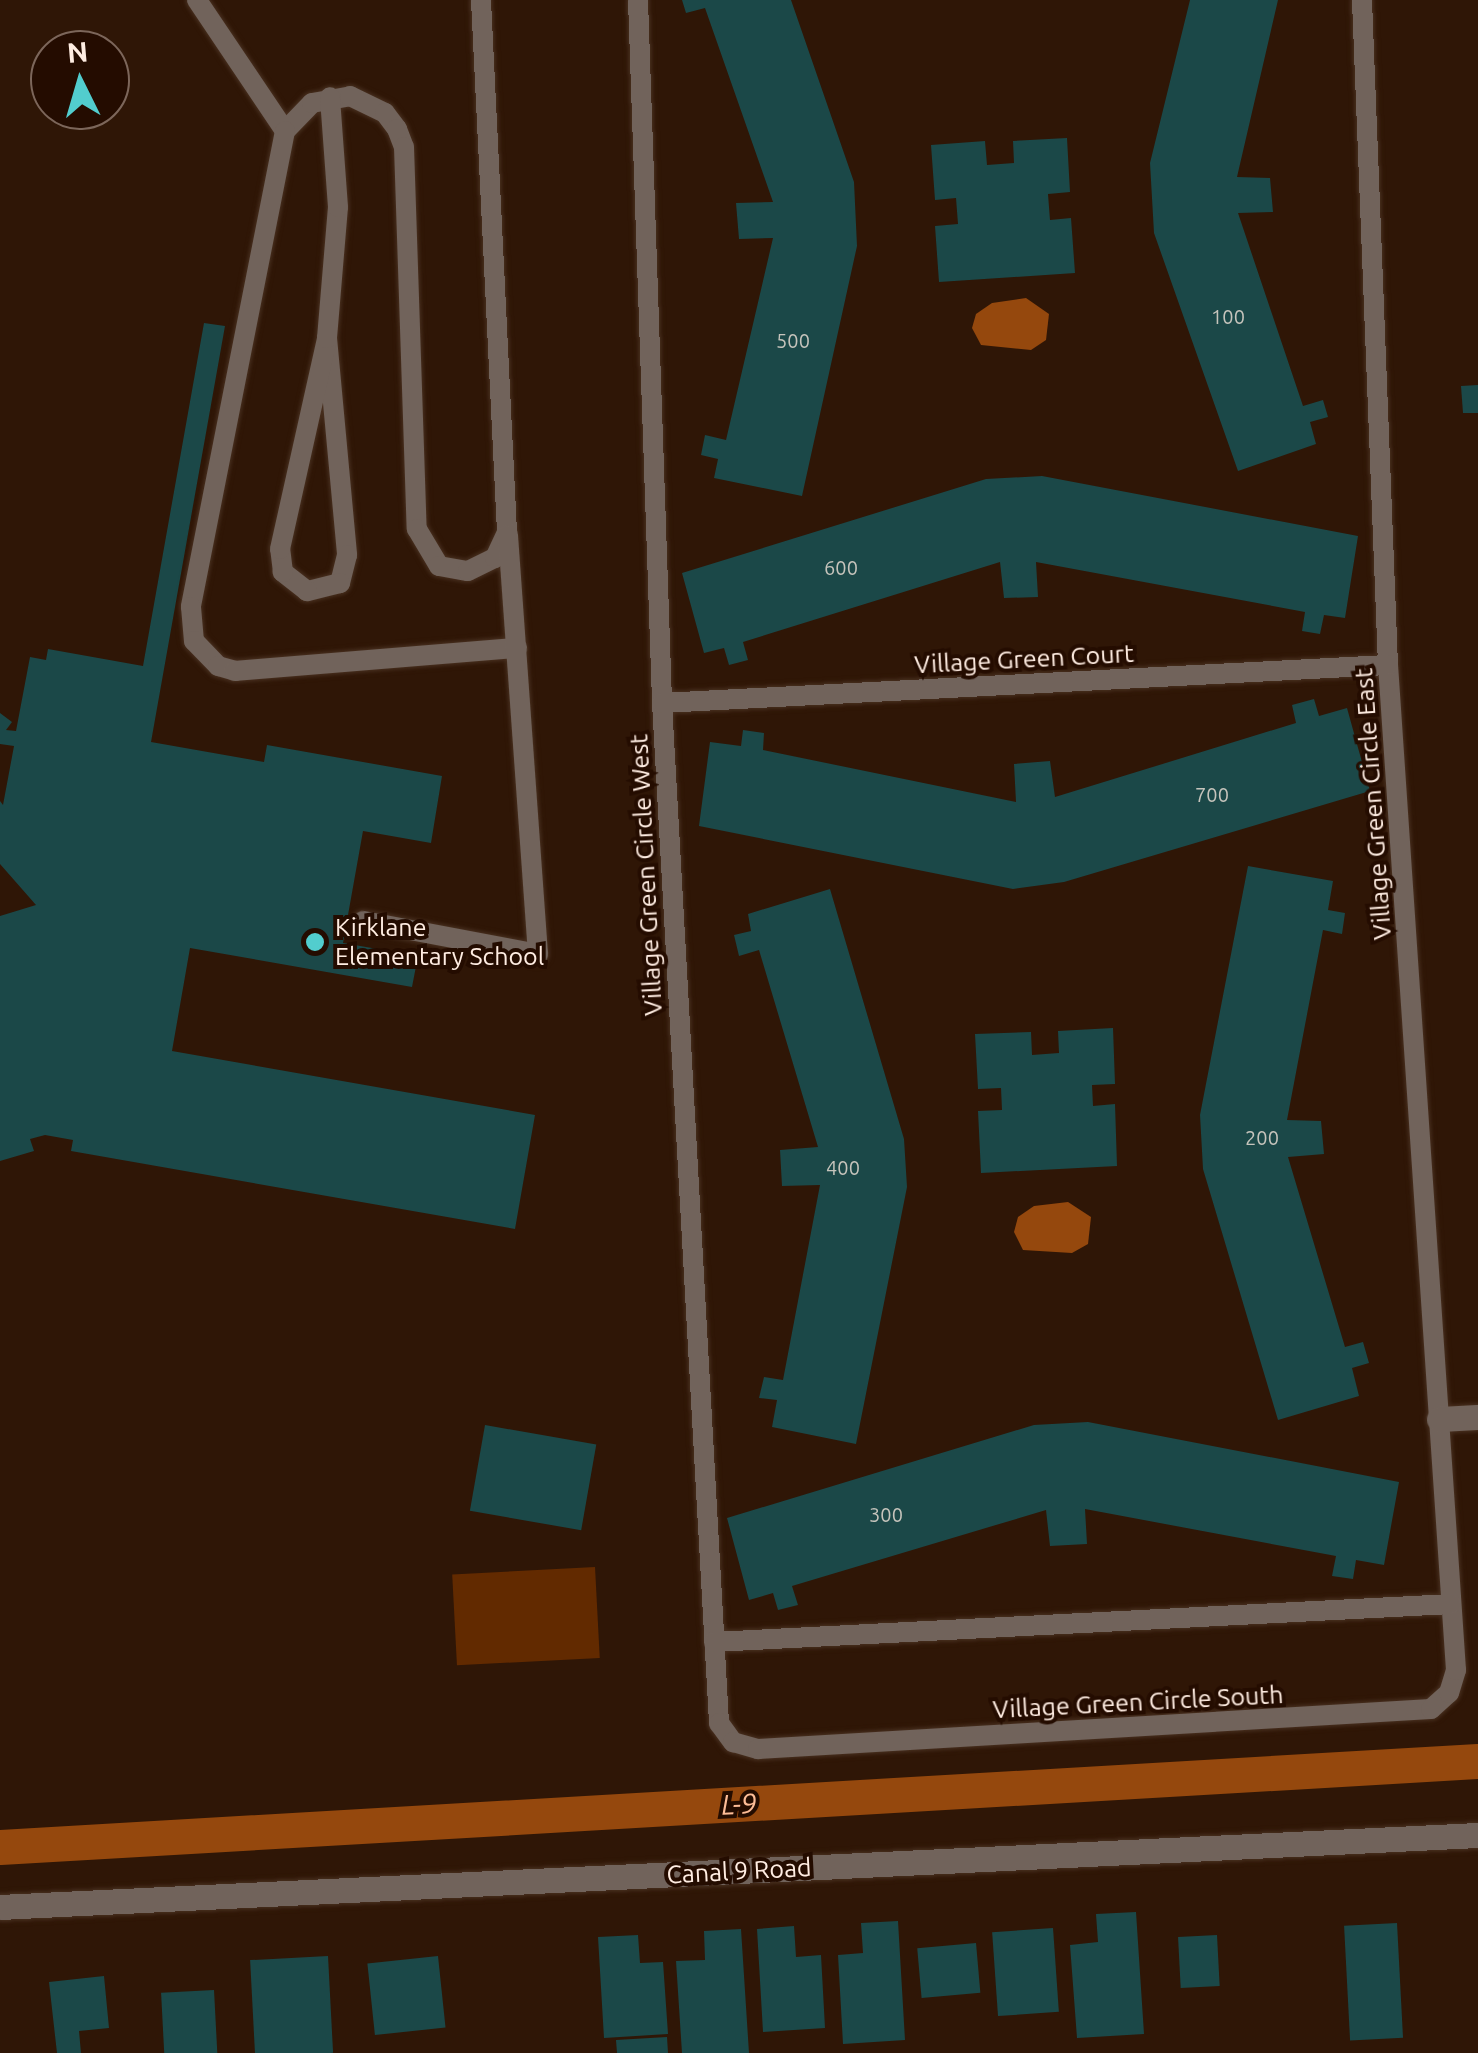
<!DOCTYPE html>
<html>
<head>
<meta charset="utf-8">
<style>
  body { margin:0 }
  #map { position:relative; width:1478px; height:2053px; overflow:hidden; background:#2f1606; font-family:Ubuntu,sans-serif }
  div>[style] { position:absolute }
  .green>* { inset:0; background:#622a00; transform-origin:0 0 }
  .water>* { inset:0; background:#95480d }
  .canal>* { height:35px; margin:-17.5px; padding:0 17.5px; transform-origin:17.5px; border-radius:17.5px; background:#95480d }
  .building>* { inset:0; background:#1b4848; transform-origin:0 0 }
  .roads { filter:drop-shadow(0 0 2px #483020) drop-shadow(0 0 2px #483020) }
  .lane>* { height:20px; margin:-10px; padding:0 10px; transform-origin:10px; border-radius:10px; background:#71635b }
  .street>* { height:25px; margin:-12.5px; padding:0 12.5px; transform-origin:12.5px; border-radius:12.5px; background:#71635b }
  .dots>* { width:28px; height:28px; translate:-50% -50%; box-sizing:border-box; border:5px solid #240c00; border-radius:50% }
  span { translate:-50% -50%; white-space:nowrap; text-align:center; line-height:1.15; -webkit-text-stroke:8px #240c00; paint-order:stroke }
  .number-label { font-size:20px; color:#c6c4bc }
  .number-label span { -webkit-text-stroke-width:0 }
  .street-label { font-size:25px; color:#ffede2 }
  .poi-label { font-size:25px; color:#ffede2 }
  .left { translate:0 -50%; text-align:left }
  .water-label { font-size:28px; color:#febd97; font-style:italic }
  .north { position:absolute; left:30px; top:30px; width:100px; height:100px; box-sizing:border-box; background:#240c00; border:2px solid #7c665a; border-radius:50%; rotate:355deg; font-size:28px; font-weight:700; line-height:40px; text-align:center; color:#ffede2 }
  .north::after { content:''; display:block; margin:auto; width:35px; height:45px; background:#52cdce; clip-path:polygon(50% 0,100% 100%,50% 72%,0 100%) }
</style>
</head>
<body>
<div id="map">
  <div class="green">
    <div style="left:595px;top:1567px;width:91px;height:143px;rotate:87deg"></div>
  </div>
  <div class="water">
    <div style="clip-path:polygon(1026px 298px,1049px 314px,1046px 340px,1031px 350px,981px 345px,972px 328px,976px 314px,992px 303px)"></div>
    <div style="clip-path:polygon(1068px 1202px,1091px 1217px,1088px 1244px,1072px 1253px,1023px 1250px,1014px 1232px,1018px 1217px,1034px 1206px)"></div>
  </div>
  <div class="canal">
    <div style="left:0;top:1847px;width:1480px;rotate:-3.33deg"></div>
  </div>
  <div class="building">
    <div style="clip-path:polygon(682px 0,791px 0,854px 182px,857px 246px,802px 496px,714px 478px,718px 459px,701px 455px,705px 435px,726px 440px,773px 238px,739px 239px,736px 203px,773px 202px,705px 8px,686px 13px)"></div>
    <div style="clip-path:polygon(1190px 0,1278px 0,1237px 177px,1270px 178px,1273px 212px,1238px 213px,1303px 406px,1323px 400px,1328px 417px,1310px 422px,1316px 444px,1238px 471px,1154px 233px,1150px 163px)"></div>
    <div style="clip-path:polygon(1067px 138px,1070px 192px,1048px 194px,1050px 220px,1071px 218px,1075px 273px,939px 282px,935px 226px,958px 224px,956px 198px,935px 200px,931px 145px,985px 141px,987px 165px,1014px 163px,1013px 141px)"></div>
    <div style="clip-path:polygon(204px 323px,225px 326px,151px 742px,264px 762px,267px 745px,442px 776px,431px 843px,363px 831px,343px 943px,418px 956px,412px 987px,190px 948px,172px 1051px,535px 1115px,515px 1229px,71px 1151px,73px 1140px,45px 1135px,30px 1139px,34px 1151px,0 1161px,0 916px,36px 905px,0 864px,0 801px,3px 805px,14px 746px,0 744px,0 713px,12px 722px,6px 730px,16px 731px,30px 657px,46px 660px,48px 649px,143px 666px)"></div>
    <div style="clip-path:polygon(1478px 385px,1478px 413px,1463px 413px,1461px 386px)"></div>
    <div style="clip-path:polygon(1042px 476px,1358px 536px,1345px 618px,1324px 615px,1320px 634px,1302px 631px,1305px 612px,1036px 562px,1038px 597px,1004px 598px,1000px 562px,743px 642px,748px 660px,729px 665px,724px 648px,704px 653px,682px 573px,986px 479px)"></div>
    <div style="clip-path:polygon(1314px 699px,1319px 716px,1347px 708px,1370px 791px,1064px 882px,1013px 889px,699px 826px,710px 742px,741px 746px,743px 730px,764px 733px,763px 750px,1016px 802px,1014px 764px,1050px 761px,1055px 797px,1296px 723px,1292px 705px)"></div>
    <div style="clip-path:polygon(1248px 866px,1333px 881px,1328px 910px,1345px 913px,1342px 934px,1323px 930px,1287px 1120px,1321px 1121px,1324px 1154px,1288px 1157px,1345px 1347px,1363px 1342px,1369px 1363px,1352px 1368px,1359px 1396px,1278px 1420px,1203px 1169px,1200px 1115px)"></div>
    <div style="clip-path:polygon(830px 889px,904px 1139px,907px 1187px,856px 1444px,772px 1427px,777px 1400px,759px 1398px,764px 1377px,783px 1380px,820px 1185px,782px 1186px,780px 1150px,818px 1147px,759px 950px,739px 956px,734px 935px,751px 931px,748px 914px)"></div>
    <div style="clip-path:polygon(1113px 1028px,1115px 1084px,1092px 1085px,1093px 1106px,1115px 1104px,1117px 1166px,981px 1173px,978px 1111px,1002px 1110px,1001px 1088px,978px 1089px,975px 1034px,1031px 1032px,1032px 1055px,1059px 1053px,1058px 1031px)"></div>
    <div style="clip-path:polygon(1088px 1422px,1399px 1482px,1384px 1565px,1356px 1560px,1353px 1579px,1332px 1576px,1336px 1556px,1085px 1509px,1087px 1544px,1050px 1546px,1046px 1510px,792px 1586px,798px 1605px,778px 1610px,773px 1593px,749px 1600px,727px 1518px,1034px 1425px)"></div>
    <div style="left:485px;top:1425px;width:113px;height:87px;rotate:10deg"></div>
    <div style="clip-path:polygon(1136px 1912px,1144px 2034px,1077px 2038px,1070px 1945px,1098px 1942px,1096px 1914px)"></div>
    <div style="clip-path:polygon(898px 1921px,905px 2040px,843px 2044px,838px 1955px,863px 1953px,861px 1923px)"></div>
    <div style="left:1397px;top:1923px;width:115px;height:53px;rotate:87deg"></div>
    <div style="clip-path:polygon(794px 1926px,796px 1957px,821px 1955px,825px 2028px,763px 2032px,757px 1929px)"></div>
    <div style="left:1053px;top:1928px;width:84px;height:61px;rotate:86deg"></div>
    <div style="clip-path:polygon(741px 1929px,749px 2053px,682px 2053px,676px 1961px,705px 1960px,704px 1931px)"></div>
    <div style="clip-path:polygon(638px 1935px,640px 1963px,663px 1962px,668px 2034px,604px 2038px,598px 1937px)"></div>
    <div style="left:1217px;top:1935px;width:51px;height:39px;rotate:87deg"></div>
    <div style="left:976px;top:1943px;width:50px;height:59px;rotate:85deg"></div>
    <div style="left:328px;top:1956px;width:97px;height:78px;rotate:87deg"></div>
    <div style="left:438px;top:1956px;width:72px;height:71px;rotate:84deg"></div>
    <div style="clip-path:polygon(104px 1976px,109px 2028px,79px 2031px,81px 2053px,57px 2053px,49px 1982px)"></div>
    <div style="left:214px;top:1990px;width:63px;height:53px;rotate:87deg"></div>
    <div style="clip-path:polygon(667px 2037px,668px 2053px,617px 2053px,616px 2040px)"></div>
  </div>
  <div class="roads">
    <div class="lane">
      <div style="left:197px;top:0;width:158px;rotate:56.1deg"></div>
      <div style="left:285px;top:131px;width:39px;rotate:-46deg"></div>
      <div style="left:312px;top:103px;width:39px;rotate:-10deg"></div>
      <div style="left:350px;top:96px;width:39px;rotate:26deg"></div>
      <div style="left:385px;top:113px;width:20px;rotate:53deg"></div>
      <div style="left:397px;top:129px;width:19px;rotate:69deg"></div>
      <div style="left:404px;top:147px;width:382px;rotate:88.1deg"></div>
      <div style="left:417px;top:529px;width:43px;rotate:59.3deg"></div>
      <div style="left:439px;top:566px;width:29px;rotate:10deg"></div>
      <div style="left:468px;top:571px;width:30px;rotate:-26deg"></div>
      <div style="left:495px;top:558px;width:29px;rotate:-65deg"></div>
      <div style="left:507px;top:532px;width:533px;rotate:-92.8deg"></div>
      <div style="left:638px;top:0;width:703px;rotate:88.04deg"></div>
      <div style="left:662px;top:703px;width:1022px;rotate:86.8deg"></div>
      <div style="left:719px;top:1723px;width:24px;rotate:54deg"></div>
      <div style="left:733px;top:1742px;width:26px;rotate:16deg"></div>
      <div style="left:758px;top:1749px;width:674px;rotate:-3.4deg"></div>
      <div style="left:1431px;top:1709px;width:24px;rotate:-42deg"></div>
      <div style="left:1449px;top:1693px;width:24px;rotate:-73deg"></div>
      <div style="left:1456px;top:1670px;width:1007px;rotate:-93.87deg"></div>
      <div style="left:1388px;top:665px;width:666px;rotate:-92.24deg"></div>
      <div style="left:285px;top:131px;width:485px;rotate:101.2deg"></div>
      <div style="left:191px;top:607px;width:34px;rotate:85deg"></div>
      <div style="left:194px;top:641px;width:35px;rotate:46deg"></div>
      <div style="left:218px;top:666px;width:18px;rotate:16deg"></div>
      <div style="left:235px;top:671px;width:283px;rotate:-4.7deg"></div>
      <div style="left:327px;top:338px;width:218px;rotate:84.7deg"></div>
      <div style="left:347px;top:555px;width:29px;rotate:104deg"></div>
      <div style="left:340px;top:583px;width:34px;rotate:166deg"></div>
      <div style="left:307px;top:591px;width:31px;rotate:-142deg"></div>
      <div style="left:283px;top:572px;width:23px;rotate:-97deg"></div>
      <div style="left:280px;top:549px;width:216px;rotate:-77.4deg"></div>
      <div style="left:327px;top:338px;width:131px;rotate:-85.2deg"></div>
      <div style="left:338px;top:207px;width:110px;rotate:-94.2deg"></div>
      <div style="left:662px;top:703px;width:727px;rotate:-3deg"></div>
      <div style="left:363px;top:921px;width:178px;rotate:10.7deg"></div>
      <div style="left:538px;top:954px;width:420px;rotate:-94.1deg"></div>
      <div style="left:714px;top:1642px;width:738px;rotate:-2.95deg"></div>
    </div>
    <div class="street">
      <div style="left:1439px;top:1419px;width:39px;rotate:-3deg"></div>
      <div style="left:0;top:1907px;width:1480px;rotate:-2.79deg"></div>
    </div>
  </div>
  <div class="dots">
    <div style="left:315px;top:942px;background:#52cdce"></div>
  </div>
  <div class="number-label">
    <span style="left:1228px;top:316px">100</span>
    <span style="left:793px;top:340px">500</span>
    <span style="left:841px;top:567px">600</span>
    <span style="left:1212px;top:794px">700</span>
    <span style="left:1262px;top:1137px">200</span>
    <span style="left:843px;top:1167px">400</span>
    <span style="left:886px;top:1514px">300</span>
  </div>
  <div class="street-label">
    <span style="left:1024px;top:659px;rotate:-3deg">Village Green Court</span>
    <span style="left:1373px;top:804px;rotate:-94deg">Village Green Circle East</span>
    <span style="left:646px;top:875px;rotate:-93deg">Village Green Circle West</span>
    <span style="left:1138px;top:1702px;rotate:-3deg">Village Green Circle South</span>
    <span style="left:739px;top:1871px;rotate:-3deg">Canal 9 Road</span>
  </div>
  <div class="poi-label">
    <span class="left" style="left:335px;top:942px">Kirklane<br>Elementary School</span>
  </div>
  <div class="water-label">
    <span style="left:739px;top:1804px;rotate:-3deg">L-9</span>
  </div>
  <div class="north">N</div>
</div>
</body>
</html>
